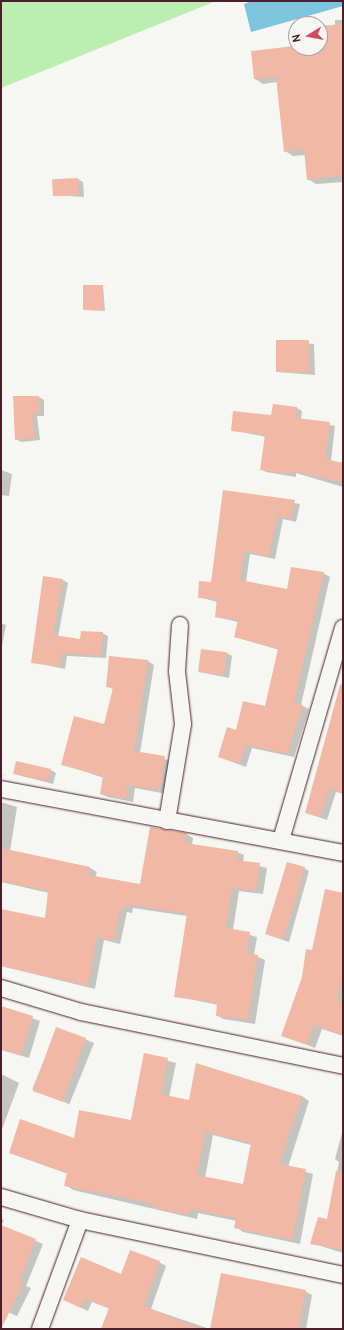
<!DOCTYPE html>
<html>
<head>
<meta charset="utf-8">
<style>
  body { margin:0 }
  #map { position:relative; width:344px; height:1330px; overflow:hidden; background:#f6f6f2; font-family:Pangolin,sans-serif }
  div>[style] { position:absolute }
  .green>* { inset:0; background:#bbeeaf }
  .water>* { inset:0; background:#7dc5de }
  .shadow>* { inset:0; background:#0003; transform-origin:0 0 }
  .building>* { inset:0; background:#f0b8a5; transform-origin:0 0 }
  .roads { filter:drop-shadow(0 0 1px #4a1f2b) drop-shadow(0 0 1px #4a1f2b) }
  .street>* { height:16px; margin:-8px; padding:0 8px; transform-origin:8px; border-radius:8px; background:#f6f6f2 }
  span { translate:-50% -50%; white-space:nowrap; text-align:center; line-height:1.15; -webkit-text-stroke:3.5px #f6f6f2; paint-order:stroke }
  .frame { position:absolute; inset:0; border:2px solid #4a1f2b; pointer-events:none }
  .north { position:absolute; left:288px; top:16px; width:40px; height:40px; box-sizing:border-box; background:#f6f6f2; border:1px solid #b1a0a2; border-radius:50%; rotate:259deg; font-size:11px; font-weight:700; line-height:16px; text-align:center; color:#4a1f2b }
  .north::after { content:''; display:block; margin:auto; width:14px; height:18px; background:#d1495b; clip-path:polygon(50% 0,100% 100%,50% 72%,0 100%) }
</style>
</head>
<body>
<div id="map">
  <div class="green">
    <div style="clip-path:polygon(1px 1px,216px 1px,1px 88px)"></div>
  </div>
  <div class="water">
    <div style="clip-path:polygon(252px 1px,343px 1px,343px 6px,251px 32px,244px 4px)"></div>
  </div>
  <div class="shadow">
    <div style="clip-path:polygon(335px 20px,343px 20px,343px 182px,316px 184px,308px 179px,305px 155px,293px 156px,285px 151px,277px 82px,263px 84px,255px 79px,295px 47px,296px 29px,296px 48px,320px 48px,320px 27px,335px 26px)"></div>
    <div style="clip-path:polygon(78px 179px,83px 182px,84px 197px,53px 195px)"></div>
    <div style="clip-path:polygon(103px 286px,105px 311px,84px 310px)"></div>
    <div style="clip-path:polygon(277px 341px,314px 344px,315px 375px,277px 372px)"></div>
    <div style="clip-path:polygon(39px 397px,44px 400px,44px 416px,37px 416px,40px 440px,21px 442px,16px 439px)"></div>
    <div style="clip-path:polygon(297px 408px,302px 411px,301px 419px,335px 426px,331px 461px,343px 463px,343px 487px,296px 473px,296px 477px,266px 472px,261px 469px,266px 437px,232px 430px)"></div>
    <div style="clip-path:polygon(1px 470px,12px 474px,9px 496px,1px 495px)"></div>
    <div style="clip-path:polygon(224px 491px,300px 504px,296px 522px,283px 519px,275px 559px,250px 554px,246px 582px,288px 590px,323px 573px,330px 577px,301px 705px,309px 709px,294px 757px,252px 748px,246px 767px,219px 757px,236px 731px,265px 707px,279px 650px,235px 637px,238px 622px,216px 617px,217px 602px,199px 597px,212px 583px)"></div>
    <div style="clip-path:polygon(63px 580px,68px 583px,58px 637px,81px 640px,102px 633px,108px 636px,106px 658px,67px 656px,65px 669px,32px 662px)"></div>
    <div style="clip-path:polygon(1px 623px,6px 625px,1px 651px)"></div>
    <div style="clip-path:polygon(227px 653px,232px 656px,229px 678px,199px 672px)"></div>
    <div style="clip-path:polygon(148px 661px,154px 665px,140px 753px,172px 761px,167px 794px,135px 788px,133px 802px,108px 797px,101px 794px,104px 778px,62px 764px,105px 725px,114px 690px,107px 686px)"></div>
    <div style="clip-path:polygon(342px 682px,343px 794px,336px 792px,327px 820px,306px 813px)"></div>
    <div style="clip-path:polygon(51px 770px,56px 773px,53px 784px,14px 774px)"></div>
    <div style="clip-path:polygon(1px 802px,17px 807px,10px 851px,90px 868px,97px 872px,95px 877px,140px 885px,186px 834px,193px 838px,192px 845px,237px 852px,244px 855px,243px 862px,267px 868px,263px 894px,239px 891px,233px 930px,257px 937px,254px 955px,265px 960px,255px 1024px,223px 1019px,217px 1015px,218px 1005px,175px 996px,187px 916px,133px 908px,132px 913px,127px 912px,120px 944px,104px 940px,95px 989px,1px 966px,1px 910px,45px 920px,49px 893px,1px 882px)"></div>
    <div style="clip-path:polygon(304px 868px,309px 871px,289px 942px,271px 936px,266px 933px)"></div>
    <div style="clip-path:polygon(343px 894px,343px 1036px,322px 1029px,315px 1048px,282px 1035px,312px 951px)"></div>
    <div style="clip-path:polygon(1px 1007px,40px 1021px,29px 1058px,1px 1050px)"></div>
    <div style="left:57px;top:1028px;width:40px;height:66px;rotate:22deg"></div>
    <div style="clip-path:polygon(evenodd,144px 1054px,176px 1063px,169px 1097px,190px 1101px,302px 1096px,309px 1101px,288px 1167px,313px 1174px,300px 1244px,243px 1232px,236px 1227px,237px 1221px,198px 1213px,197px 1219px,73px 1190px,66px 1185px,68px 1174px,10px 1153px,74px 1139px,131px 1121px,144px 1054px,213px 1135px,251px 1145px,243px 1186px,205px 1178px,213px 1135px)"></div>
    <div style="clip-path:polygon(1px 1074px,19px 1083px,1px 1132px)"></div>
    <div style="clip-path:polygon(343px 1129px,343px 1253px,311px 1243px,328px 1220px,339px 1162px,335px 1159px)"></div>
    <div style="clip-path:polygon(1px 1218px,4px 1220px,1px 1226px,43px 1244px,26px 1286px,31px 1288px,17px 1316px,1px 1309px)"></div>
    <div style="clip-path:polygon(159px 1262px,166px 1266px,151px 1309px,210px 1329px,108px 1329px,110px 1309px,92px 1302px,88px 1311px,71px 1303px,121px 1276px)"></div>
    <div style="clip-path:polygon(305px 1291px,312px 1295px,306px 1329px,211px 1329px)"></div>
  </div>
  <div class="building">
    <div style="clip-path:polygon(343px 24px,343px 175px,307px 180px,304px 149px,284px 152px,276px 77px,254px 79px,251px 51px,294px 46px,293px 28px,296px 28px,296px 48px,320px 48px,320px 26px)"></div>
    <div style="left:78px;top:178px;width:17px;height:26px;rotate:87deg"></div>
    <div style="left:83px;top:285px;width:20px;height:25px"></div>
    <div style="left:276px;top:340px;width:33px;height:32px"></div>
    <div style="clip-path:polygon(13px 396px,39px 396px,39px 414px,32px 414px,35px 438px,15px 440px)"></div>
    <div style="clip-path:polygon(273px 404px,297px 407px,296px 418px,330px 422px,325px 459px,343px 463px,343px 482px,291px 471px,291px 474px,260px 470px,265px 435px,231px 431px,233px 411px,271px 415px)"></div>
    <div style="clip-path:polygon(223px 490px,295px 500px,290px 519px,277px 516px,269px 556px,244px 551px,240px 580px,287px 589px,291px 567px,324px 572px,294px 703px,303px 705px,287px 754px,246px 745px,240px 764px,218px 757px,227px 727px,236px 730px,243px 701px,265px 706px,278px 649px,234px 637px,238px 620px,215px 617px,217px 599px,198px 598px,199px 581px,211px 582px)"></div>
    <div style="clip-path:polygon(43px 576px,63px 579px,53px 635px,80px 639px,81px 631px,103px 632px,101px 656px,62px 653px,60px 667px,31px 663px)"></div>
    <div style="left:201px;top:649px;width:26px;height:23px;rotate:7deg"></div>
    <div style="clip-path:polygon(109px 656px,148px 660px,134px 751px,165px 756px,160px 790px,128px 785px,126px 799px,100px 794px,103px 776px,61px 765px,74px 716px,104px 724px,113px 688px,106px 687px)"></div>
    <div style="clip-path:polygon(340px 685px,343px 686px,343px 793px,329px 789px,320px 817px,305px 813px)"></div>
    <div style="left:16px;top:761px;width:36px;height:13px;rotate:13deg"></div>
    <div style="clip-path:polygon(150px 827px,187px 833px,185px 843px,238px 851px,236px 860px,260px 863px,256px 891px,232px 888px,226px 928px,250px 932px,247px 953px,258px 955px,248px 1020px,216px 1016px,217px 1003px,174px 997px,187px 914px,126px 904px,125px 910px,120px 909px,114px 941px,97px 937px,88px 986px,1px 966px,1px 909px,45px 918px,48px 891px,1px 881px,1px 848px,90px 867px,89px 875px,140px 884px)"></div>
    <div style="clip-path:polygon(287px 862px,305px 867px,284px 938px,279px 938px,265px 934px)"></div>
    <div style="clip-path:polygon(325px 889px,343px 893px,343px 973px,337px 1000px,343px 1002px,343px 1035px,314px 1025px,307px 1045px,281px 1036px,302px 977px,306px 949px,312px 950px)"></div>
    <div style="clip-path:polygon(1px 1006px,33px 1016px,21px 1055px,1px 1049px)"></div>
    <div style="left:56px;top:1027px;width:32px;height:68px;rotate:20deg"></div>
    <div style="clip-path:polygon(evenodd,144px 1053px,168px 1058px,161px 1094px,189px 1100px,196px 1063px,302px 1096px,279px 1164px,306px 1169px,292px 1240px,234px 1228px,236px 1218px,190px 1209px,189px 1215px,153px 1208px,154px 1204px,64px 1186px,67px 1173px,9px 1153px,20px 1119px,74px 1138px,79px 1110px,131px 1120px,144px 1053px,205px 1132px,251px 1143px,243px 1184px,197px 1175px,205px 1132px)"></div>
    <div style="clip-path:polygon(336px 1171px,343px 1172px,343px 1250px,310px 1244px,318px 1217px,327px 1219px)"></div>
    <div style="clip-path:polygon(1px 1225px,36px 1239px,20px 1281px,24px 1283px,1px 1329px)"></div>
    <div style="clip-path:polygon(130px 1250px,160px 1261px,144px 1306px,200px 1329px,101px 1329px,109px 1308px,85px 1299px,81px 1308px,63px 1300px,81px 1257px,121px 1274px)"></div>
    <div style="clip-path:polygon(221px 1273px,306px 1290px,298px 1329px,210px 1329px)"></div>
  </div>
  <div class="roads">
    <div class="street">
      <div style="left:1px;top:789px;width:348px;rotate:10.6deg"></div>
      <div style="left:167px;top:821px;width:98px;rotate:-80.6deg"></div>
      <div style="left:183px;top:724px;width:53px;rotate:-96.5deg"></div>
      <div style="left:177px;top:671px;width:46px;rotate:-86.3deg"></div>
      <div style="left:281px;top:840px;width:221px;rotate:-73.7deg"></div>
      <div style="left:1px;top:988px;width:84px;rotate:16.7deg"></div>
      <div style="left:81px;top:1012px;width:268px;rotate:11.6deg"></div>
      <div style="left:1px;top:1197px;width:82px;rotate:16.2deg"></div>
      <div style="left:80px;top:1220px;width:269px;rotate:11.8deg"></div>
      <div style="left:40px;top:1329px;width:116px;rotate:-69.8deg"></div>
    </div>
  </div>
  <div class="frame"></div>
  <div class="north">N</div>
</div>
</body>
</html>
